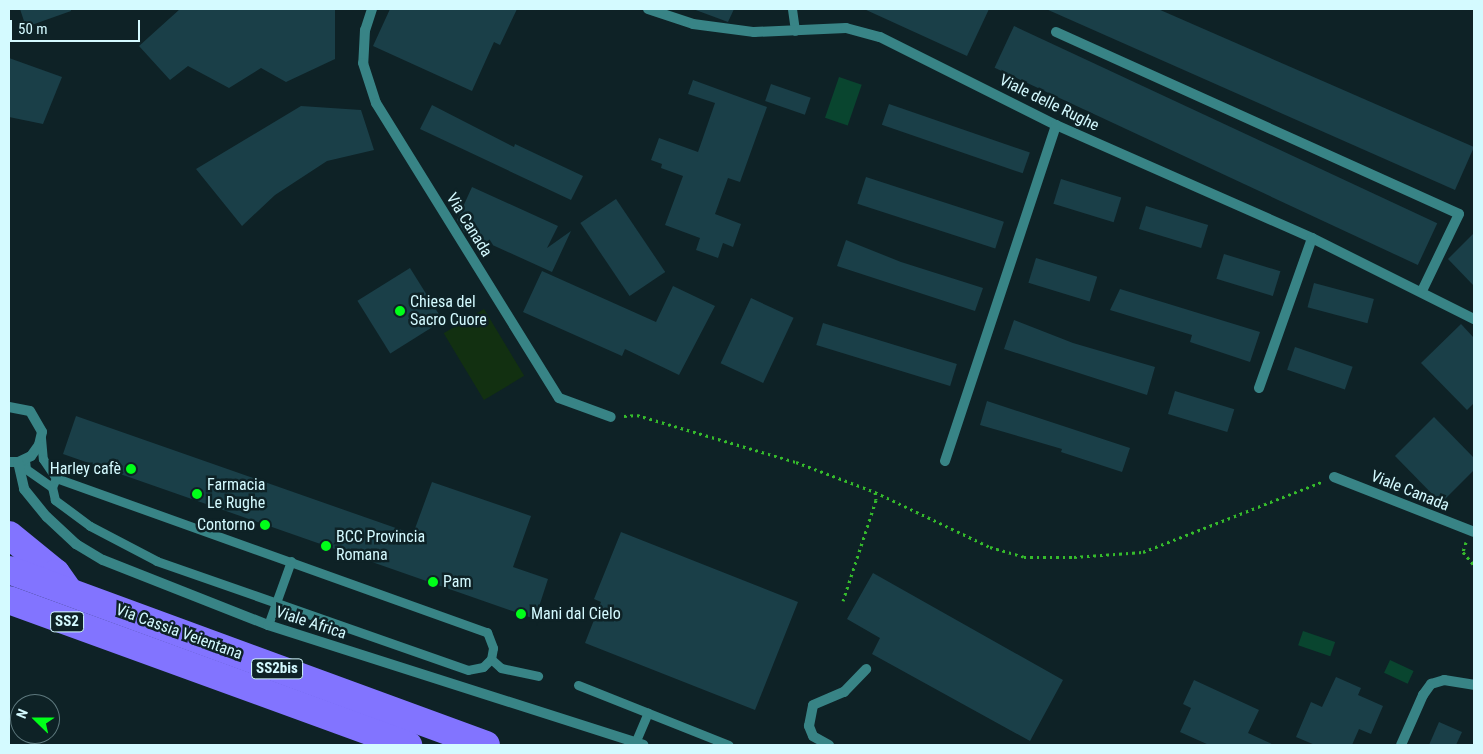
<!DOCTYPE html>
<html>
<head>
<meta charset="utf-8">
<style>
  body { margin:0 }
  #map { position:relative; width:1483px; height:754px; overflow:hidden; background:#0e2226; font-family:"Roboto Condensed",sans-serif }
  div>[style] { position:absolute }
  .green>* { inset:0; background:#123011; transform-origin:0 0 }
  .water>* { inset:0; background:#09452f; transform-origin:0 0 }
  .building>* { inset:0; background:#1a3f48; transform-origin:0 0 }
  .path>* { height:3px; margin-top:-1.5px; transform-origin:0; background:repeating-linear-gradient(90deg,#35bb2c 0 2.5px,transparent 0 6.5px) }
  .service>* { height:9px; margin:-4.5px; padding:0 4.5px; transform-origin:4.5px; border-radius:4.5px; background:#388486 }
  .minor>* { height:10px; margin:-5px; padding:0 5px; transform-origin:5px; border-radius:5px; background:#388486 }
  .trunk>* { height:28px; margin:-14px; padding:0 14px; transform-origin:14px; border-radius:14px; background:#8274ff }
  .dots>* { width:14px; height:14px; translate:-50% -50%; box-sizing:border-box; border:2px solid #0e2226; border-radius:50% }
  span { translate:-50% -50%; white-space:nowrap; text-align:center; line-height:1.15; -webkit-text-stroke:5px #0e2226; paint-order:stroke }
  .shield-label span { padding:1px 4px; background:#0e2226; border:1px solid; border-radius:4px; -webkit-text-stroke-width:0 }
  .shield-label { font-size:15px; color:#d4faff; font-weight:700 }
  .street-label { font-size:16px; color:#d4faff }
  .poi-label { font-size:16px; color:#d4faff }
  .left { translate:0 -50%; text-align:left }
  .right { translate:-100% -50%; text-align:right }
  .frame { position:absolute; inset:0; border:10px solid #d4faff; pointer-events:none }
  .north { position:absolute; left:10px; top:694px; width:50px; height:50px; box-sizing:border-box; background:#0e2226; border:1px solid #5d787d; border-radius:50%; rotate:292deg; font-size:14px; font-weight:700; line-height:20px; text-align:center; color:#d4faff }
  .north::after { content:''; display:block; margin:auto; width:18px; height:22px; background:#00ff19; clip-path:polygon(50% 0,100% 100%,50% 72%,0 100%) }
  .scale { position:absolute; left:10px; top:20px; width:130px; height:22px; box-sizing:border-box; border:2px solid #d4faff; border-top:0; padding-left:6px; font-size:15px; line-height:18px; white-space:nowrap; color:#d4faff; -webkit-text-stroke:4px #0e2226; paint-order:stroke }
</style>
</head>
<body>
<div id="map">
  <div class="green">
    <div style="left:484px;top:309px;width:78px;height:47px;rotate:59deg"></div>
  </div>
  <div class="water">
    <div style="left:839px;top:77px;width:24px;height:43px;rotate:19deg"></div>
    <div style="left:1303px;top:631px;width:34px;height:15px;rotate:19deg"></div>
    <div style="left:1390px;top:660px;width:26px;height:14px;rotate:25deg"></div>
  </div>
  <div class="building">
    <div style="clip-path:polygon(20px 9px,71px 9px,71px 11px,26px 27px)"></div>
    <div style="clip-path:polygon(180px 9px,335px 9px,335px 59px,286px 82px,261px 68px,229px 88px,188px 66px,170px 80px,139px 46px)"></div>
    <div style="clip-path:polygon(390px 9px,517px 9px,500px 45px,494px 42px,472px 91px,373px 46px)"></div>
    <div style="clip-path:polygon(693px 9px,734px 9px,728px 22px)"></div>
    <div style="clip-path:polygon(864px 9px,989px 9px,967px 56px)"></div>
    <div style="clip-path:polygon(1046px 9px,1158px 9px,1474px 147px,1455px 190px)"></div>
    <div style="left:1014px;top:26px;width:467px;height:46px;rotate:25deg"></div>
    <div style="clip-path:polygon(9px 58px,62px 77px,43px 124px,9px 117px)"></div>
    <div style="clip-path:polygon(693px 80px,767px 107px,740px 182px,728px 178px,715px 214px,741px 224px,733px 247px,723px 243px,718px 258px,696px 250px,700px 238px,665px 225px,683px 176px,661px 168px,662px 164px,651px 160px,659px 138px,698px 152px,715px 103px,688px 94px)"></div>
    <div style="left:771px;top:84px;width:42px;height:18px;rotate:19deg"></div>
    <div style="left:889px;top:104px;width:149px;height:22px;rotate:19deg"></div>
    <div style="clip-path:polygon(432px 105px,514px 147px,515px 144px,583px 176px,571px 200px,420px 129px)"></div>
    <div style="clip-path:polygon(301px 106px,361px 110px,374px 150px,327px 161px,275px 195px,242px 226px,196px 169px)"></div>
    <div style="left:866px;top:177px;width:145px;height:28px;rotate:18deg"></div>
    <div style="left:1061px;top:179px;width:63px;height:26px;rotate:17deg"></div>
    <div style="clip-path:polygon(472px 187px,558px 226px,547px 248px,571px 231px,552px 272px,464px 232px,457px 220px)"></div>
    <div style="left:616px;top:199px;width:88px;height:43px;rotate:56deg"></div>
    <div style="left:1146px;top:206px;width:65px;height:24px;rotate:17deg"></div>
    <div style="clip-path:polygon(1474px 233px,1474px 286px,1448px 259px)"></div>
    <div style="clip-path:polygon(846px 240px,901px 262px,983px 288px,975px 311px,837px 266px)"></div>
    <div style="left:1224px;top:254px;width:59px;height:26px;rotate:17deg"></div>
    <div style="left:1036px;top:258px;width:64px;height:26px;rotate:17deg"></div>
    <div style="left:410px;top:268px;width:62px;height:62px;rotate:58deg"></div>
    <div style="clip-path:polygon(542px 271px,656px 322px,673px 286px,715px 306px,679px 375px,625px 349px,622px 356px,523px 312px)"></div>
    <div style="left:1314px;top:283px;width:62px;height:25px;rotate:15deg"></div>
    <div style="clip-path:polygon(1120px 289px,1260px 332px,1250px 362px,1190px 342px,1192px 335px,1110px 310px)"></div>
    <div style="left:751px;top:298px;width:47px;height:72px;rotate:25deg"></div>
    <div style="clip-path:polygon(1014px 320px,1073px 343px,1155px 367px,1147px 395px,1004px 349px)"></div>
    <div style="left:823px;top:323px;width:140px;height:23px;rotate:17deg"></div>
    <div style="clip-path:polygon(1461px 324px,1474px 338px,1474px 403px,1467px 410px,1421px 363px)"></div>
    <div style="left:1295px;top:347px;width:61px;height:24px;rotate:19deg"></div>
    <div style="left:1175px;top:391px;width:62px;height:24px;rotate:17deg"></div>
    <div style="clip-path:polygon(987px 401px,1130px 448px,1122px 472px,1061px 452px,1062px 449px,980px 425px)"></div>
    <div style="clip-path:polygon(76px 416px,413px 534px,432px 482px,531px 516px,513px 567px,548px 579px,535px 619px,63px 454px)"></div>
    <div style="clip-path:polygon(1434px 417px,1474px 458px,1474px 470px,1441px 503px,1395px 456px)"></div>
    <div style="clip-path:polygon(621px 532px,798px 602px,755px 710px,585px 643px,601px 602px,594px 599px)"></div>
    <div style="clip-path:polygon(873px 573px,1063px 680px,1030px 741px,872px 654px,880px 638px,847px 619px)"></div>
    <div style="clip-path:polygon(1336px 677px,1361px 688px,1358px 695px,1383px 706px,1371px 734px,1359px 729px,1352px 745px,1315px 745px,1296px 737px,1311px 702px,1322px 707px)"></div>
    <div style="clip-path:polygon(1194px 680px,1259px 710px,1248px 733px,1274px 745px,1209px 745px,1180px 732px,1191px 708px,1183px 704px)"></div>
    <div style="clip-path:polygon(1439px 722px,1462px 732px,1456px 745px,1429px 745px)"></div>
  </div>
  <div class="path">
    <div style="left:624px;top:416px;width:13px;rotate:-4deg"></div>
    <div style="left:637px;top:415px;width:166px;rotate:16.5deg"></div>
    <div style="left:796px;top:462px;width:85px;rotate:20.8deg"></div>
    <div style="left:875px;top:492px;width:8px;rotate:83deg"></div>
    <div style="left:876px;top:500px;width:106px;rotate:108.1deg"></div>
    <div style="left:875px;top:492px;width:127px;rotate:25.6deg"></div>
    <div style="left:990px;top:547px;width:35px;rotate:16deg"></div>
    <div style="left:1024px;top:557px;width:50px"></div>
    <div style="left:1074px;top:557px;width:69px;rotate:-4.1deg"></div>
    <div style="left:1143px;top:552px;width:192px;rotate:-21.4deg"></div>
    <div style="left:1466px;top:542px;width:10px;rotate:107deg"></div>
    <div style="left:1463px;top:552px;width:17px;rotate:50deg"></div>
  </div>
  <div class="service">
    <div style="left:792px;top:9px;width:22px;rotate:82deg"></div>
    <div style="left:41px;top:438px;width:21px;rotate:85deg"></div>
    <div style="left:43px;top:459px;width:23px;rotate:56deg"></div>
    <div style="left:56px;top:478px;width:458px;rotate:19.7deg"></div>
    <div style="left:487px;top:632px;width:17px;rotate:69deg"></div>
    <div style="left:493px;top:648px;width:11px;rotate:100deg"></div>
    <div style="left:491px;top:659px;width:11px;rotate:135deg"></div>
    <div style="left:483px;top:667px;width:15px;rotate:169deg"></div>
    <div style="left:468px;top:670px;width:330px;rotate:-160.7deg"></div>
    <div style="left:157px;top:561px;width:76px;rotate:-152.4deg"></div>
    <div style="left:90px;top:526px;width:44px;rotate:-143.4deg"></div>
    <div style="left:55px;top:500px;width:13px;rotate:-103deg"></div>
    <div style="left:52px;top:487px;width:10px;rotate:-66deg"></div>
    <div style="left:25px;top:460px;width:9px;rotate:84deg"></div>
    <div style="left:26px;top:469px;width:32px;rotate:35deg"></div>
    <div style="left:268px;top:625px;width:68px;rotate:-70.2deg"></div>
    <div style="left:491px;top:659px;width:13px;rotate:42deg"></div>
    <div style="left:501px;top:668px;width:38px;rotate:12deg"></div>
    <div style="left:578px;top:685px;width:162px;rotate:21.7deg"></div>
    <div style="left:635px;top:743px;width:33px;rotate:-67deg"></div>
  </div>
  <div class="minor">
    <div style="left:372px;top:9px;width:22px;rotate:108deg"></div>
    <div style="left:365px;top:30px;width:33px;rotate:93deg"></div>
    <div style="left:363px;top:63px;width:42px;rotate:72deg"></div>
    <div style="left:376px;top:103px;width:347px;rotate:58.2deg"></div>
    <div style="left:559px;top:398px;width:55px;rotate:20.1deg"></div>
    <div style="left:648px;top:9px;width:47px;rotate:18.4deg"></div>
    <div style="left:693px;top:24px;width:62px;rotate:7.5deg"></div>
    <div style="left:754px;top:32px;width:92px;rotate:-2.5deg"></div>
    <div style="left:846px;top:28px;width:35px;rotate:15deg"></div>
    <div style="left:880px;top:37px;width:197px;rotate:26.6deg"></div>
    <div style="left:1056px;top:125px;width:280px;rotate:23.8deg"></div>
    <div style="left:1312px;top:238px;width:181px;rotate:26.6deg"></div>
    <div style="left:1056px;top:32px;width:442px;rotate:24.3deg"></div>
    <div style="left:1459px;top:214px;width:85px;rotate:115.7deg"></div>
    <div style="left:1259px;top:388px;width:159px;rotate:-70.5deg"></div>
    <div style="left:9px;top:407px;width:21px;rotate:11deg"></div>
    <div style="left:30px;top:411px;width:24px;rotate:60deg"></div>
    <div style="left:42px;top:432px;width:13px;rotate:103deg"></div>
    <div style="left:39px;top:445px;width:14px;rotate:126deg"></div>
    <div style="left:31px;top:456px;width:14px;rotate:155deg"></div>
    <div style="left:18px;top:462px;width:9px;rotate:180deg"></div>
    <div style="left:945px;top:461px;width:354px;rotate:-71.7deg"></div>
    <div style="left:18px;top:462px;width:28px;rotate:77deg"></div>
    <div style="left:24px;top:489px;width:36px;rotate:51deg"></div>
    <div style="left:47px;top:517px;width:40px;rotate:43deg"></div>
    <div style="left:76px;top:544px;width:31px;rotate:31deg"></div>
    <div style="left:103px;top:560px;width:177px;rotate:21.5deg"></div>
    <div style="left:268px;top:625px;width:394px;rotate:17.7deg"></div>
    <div style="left:1334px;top:477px;width:150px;rotate:21.4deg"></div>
    <div style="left:829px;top:745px;width:18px;rotate:-151deg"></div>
    <div style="left:813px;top:736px;width:11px;rotate:-112deg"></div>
    <div style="left:809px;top:726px;width:21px;rotate:-79deg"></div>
    <div style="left:813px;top:705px;width:34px;rotate:-23deg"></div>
    <div style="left:844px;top:692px;width:32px;rotate:-46deg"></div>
    <div style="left:1401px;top:745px;width:55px;rotate:-66.3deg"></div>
    <div style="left:1423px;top:695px;width:14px;rotate:-54deg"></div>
    <div style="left:1431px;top:684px;width:14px;rotate:-17deg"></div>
    <div style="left:1444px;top:680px;width:30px;rotate:9deg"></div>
  </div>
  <div class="trunk">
    <div style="left:9px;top:535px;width:60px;rotate:39deg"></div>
    <div style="left:56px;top:573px;width:19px;rotate:55deg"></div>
    <div style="left:9px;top:570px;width:508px;rotate:20.15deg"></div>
    <div style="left:9px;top:600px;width:425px;rotate:20deg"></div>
  </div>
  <div class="dots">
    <div style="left:400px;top:311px;background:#00ff19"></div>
    <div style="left:131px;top:469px;background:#00ff19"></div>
    <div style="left:197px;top:494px;background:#00ff19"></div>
    <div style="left:265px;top:525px;background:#00ff19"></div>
    <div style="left:326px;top:546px;background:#00ff19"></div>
    <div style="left:433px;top:582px;background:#00ff19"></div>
    <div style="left:521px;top:614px;background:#00ff19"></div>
  </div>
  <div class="shield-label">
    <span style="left:67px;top:622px">SS2</span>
    <span style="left:277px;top:669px">SS2bis</span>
  </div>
  <div class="street-label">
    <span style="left:1049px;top:103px;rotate:26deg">Viale delle Rughe</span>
    <span style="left:469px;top:225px;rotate:58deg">Via Canada</span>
    <span style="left:1410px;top:491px;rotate:22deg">Viale Canada</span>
    <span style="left:311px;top:623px;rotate:18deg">Viale Africa</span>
    <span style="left:179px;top:632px;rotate:20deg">Via Cassia Veientana</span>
  </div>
  <div class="poi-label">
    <span class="left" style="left:410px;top:311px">Chiesa del<br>Sacro Cuore</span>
    <span class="right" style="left:121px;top:469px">Harley cafè</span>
    <span class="left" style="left:207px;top:494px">Farmacia<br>Le Rughe</span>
    <span class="right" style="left:255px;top:525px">Contorno</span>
    <span class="left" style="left:336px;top:546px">BCC Provincia<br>Romana</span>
    <span class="left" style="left:443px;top:582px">Pam</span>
    <span class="left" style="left:531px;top:614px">Mani dal Cielo</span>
  </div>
  <div class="frame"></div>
  <div class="north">N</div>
  <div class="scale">50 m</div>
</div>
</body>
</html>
